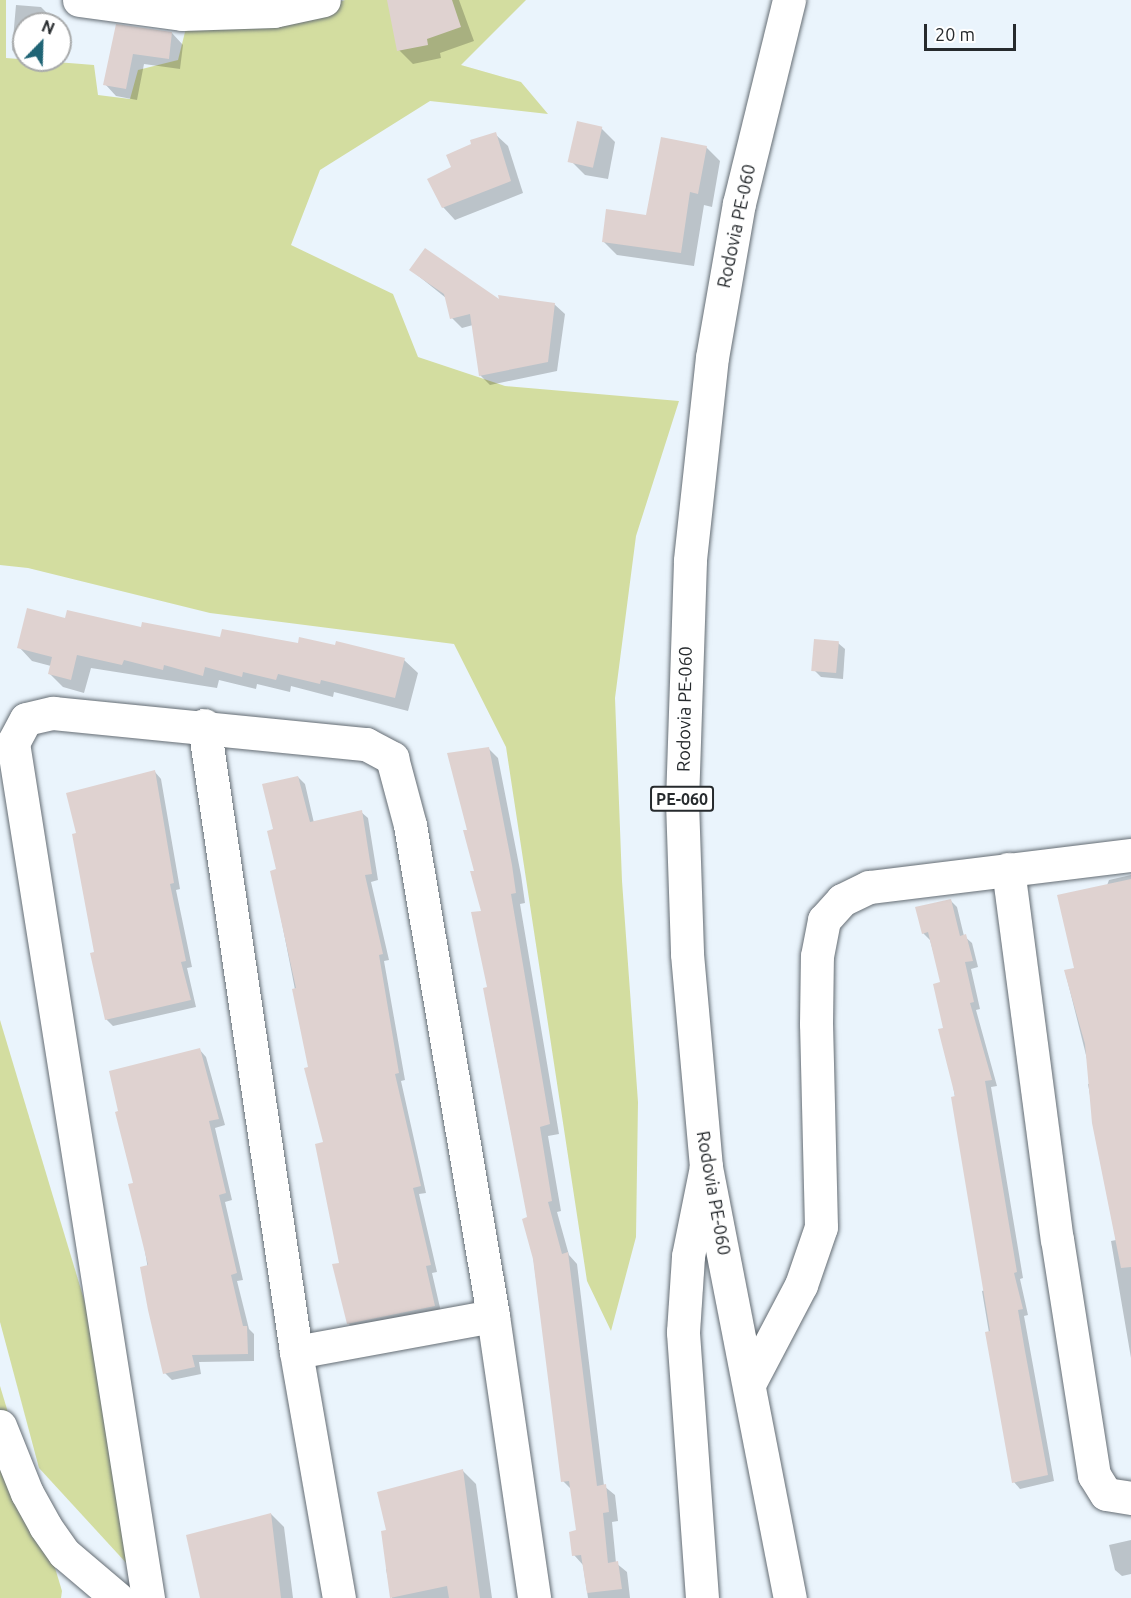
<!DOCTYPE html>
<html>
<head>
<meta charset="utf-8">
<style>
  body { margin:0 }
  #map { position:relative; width:1131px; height:1598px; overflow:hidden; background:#eaf4fc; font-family:Ubuntu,sans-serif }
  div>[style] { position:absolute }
  .green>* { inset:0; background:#d3dda0 }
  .shadow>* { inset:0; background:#0003 }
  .building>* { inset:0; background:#dfd2d0; transform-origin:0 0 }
  .roads { filter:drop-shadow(0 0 2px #656d74) drop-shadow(0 0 2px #656d74) }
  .minor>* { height:33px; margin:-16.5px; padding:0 16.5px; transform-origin:16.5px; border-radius:16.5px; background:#fff }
  .major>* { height:33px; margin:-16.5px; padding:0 16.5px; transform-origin:16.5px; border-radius:16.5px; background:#fff }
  span { translate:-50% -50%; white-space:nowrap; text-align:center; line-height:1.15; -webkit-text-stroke:4.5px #fff; paint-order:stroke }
  .shield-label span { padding:2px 4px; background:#fff; border:2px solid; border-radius:4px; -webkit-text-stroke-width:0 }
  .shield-label { font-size:16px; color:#262a2d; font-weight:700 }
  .street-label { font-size:18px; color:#262a2d }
  .north { position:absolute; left:12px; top:12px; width:60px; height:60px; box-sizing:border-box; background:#fff; border:2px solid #a8aaab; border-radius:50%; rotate:23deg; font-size:16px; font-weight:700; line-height:24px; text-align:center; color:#262a2d }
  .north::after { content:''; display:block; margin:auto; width:21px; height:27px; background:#1f6475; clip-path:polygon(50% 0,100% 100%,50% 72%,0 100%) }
  .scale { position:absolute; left:924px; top:24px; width:92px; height:27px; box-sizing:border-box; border:3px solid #262a2d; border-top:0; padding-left:8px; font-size:18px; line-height:21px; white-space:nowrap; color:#262a2d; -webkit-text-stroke:4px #fff; paint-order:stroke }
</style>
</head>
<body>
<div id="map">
  <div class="green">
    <div style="clip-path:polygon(0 0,6px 0,6px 58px,94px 65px,98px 95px,130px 99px,138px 70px,178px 60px,187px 24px,277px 23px,345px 0,526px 0,461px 65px,521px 82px,548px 114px,430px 101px,320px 170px,291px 245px,393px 294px,418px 357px,505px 386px,679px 401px,636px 536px,615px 698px,622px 881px,638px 1102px,636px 1237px,611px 1331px,587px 1281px,506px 747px,454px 644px,210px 613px,28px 568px,0 565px)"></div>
    <div style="clip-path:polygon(0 1020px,116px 1406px,140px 1578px,39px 1468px,0 1322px)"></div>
    <div style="clip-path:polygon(0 1386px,62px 1591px,61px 1598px,0 1598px)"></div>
  </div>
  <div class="shadow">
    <div style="clip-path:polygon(389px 0,459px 0,474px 41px,440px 53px,441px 58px,413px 64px,399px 50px)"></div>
    <div style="clip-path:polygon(16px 5px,41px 7px,55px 21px,55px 24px,24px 24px,24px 60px,51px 60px,51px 66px,26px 64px,12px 50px)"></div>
    <div style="clip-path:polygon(117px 26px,172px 33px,183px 45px,180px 69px,144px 64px,137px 100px,116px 96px,105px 84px)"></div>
    <div style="clip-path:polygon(601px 128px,615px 142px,608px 179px,585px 175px,571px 161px)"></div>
    <div style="clip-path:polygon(495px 134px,508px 146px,523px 193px,455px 220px,443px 207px,453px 168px,473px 145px)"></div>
    <div style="clip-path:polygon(706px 147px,720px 161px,712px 207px,704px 205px,694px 266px,617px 255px,603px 241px,647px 217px)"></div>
    <div style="clip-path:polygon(411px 270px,501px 302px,554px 304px,565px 314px,557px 371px,490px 385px,480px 375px,473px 325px,462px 328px,452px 318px,446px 298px)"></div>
    <div style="clip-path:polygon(66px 620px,404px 660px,418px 673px,408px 711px,334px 692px,333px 697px,291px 686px,290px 692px,257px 684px,256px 689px,219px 680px,217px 688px,91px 668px,84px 693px,63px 687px,49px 673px,51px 666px,32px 661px,19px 647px)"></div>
    <div style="clip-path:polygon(838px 643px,845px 649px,843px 679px,821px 677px,814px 670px)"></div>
    <div style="clip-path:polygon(488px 748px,498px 758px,521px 875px,525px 903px,520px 904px,559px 1134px,548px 1136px,561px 1211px,557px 1212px,569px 1255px,577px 1264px,604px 1486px,615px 1495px,618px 1521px,612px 1522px,616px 1563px,627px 1572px,630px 1598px,588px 1598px,583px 1565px,574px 1555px,578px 1532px,572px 1490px,563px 1481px,528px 1218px,491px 1027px,494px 1027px,483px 912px,469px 831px)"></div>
    <div style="clip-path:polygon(155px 772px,161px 779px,180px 889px,176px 890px,192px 967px,187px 968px,196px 1007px,113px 1026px,106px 1019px,95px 953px)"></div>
    <div style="clip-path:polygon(298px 777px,305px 784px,314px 823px,361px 812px,368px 818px,378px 880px,371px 882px,389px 960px,384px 961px,405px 1080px,401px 1081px,426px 1193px,419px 1194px,437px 1272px,432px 1273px,441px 1312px,355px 1330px,348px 1323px,325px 1143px,272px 872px,277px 870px,275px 830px)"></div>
    <div style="clip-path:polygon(1131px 875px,1131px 1358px,1111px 1241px,1116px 1240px,1088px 1084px,1093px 1083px,1065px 971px,1076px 969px,1109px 880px)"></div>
    <div style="clip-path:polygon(951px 901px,957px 907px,964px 936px,972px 943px,978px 967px,971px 969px,980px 1009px,976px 1010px,997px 1086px,991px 1087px,1023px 1278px,1020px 1279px,1028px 1315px,1024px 1316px,1054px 1481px,1020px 1489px,1014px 1482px,982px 1291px,986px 1290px,944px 1029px,942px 983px,930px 940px,923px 933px)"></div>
    <div style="clip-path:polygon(199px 1049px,206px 1057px,225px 1125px,215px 1128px,232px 1200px,225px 1202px,243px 1280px,237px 1281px,249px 1329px,254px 1334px,254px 1361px,199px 1362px,201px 1374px,172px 1380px,165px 1373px,134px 1184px)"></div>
    <div style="clip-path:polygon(463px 1471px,476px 1484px,492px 1598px,392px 1598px,386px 1569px,390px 1568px,388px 1531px)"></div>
    <div style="clip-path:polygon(271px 1514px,284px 1527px,293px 1598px,201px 1598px)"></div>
    <div style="clip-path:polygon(1131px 1540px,1131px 1574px,1122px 1576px,1115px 1570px,1109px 1545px)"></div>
  </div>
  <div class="building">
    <div style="clip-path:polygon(387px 0,452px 0,461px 27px,427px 39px,428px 45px,397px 51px)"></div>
    <div style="clip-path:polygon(116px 24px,172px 32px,169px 59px,133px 54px,126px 89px,103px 85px)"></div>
    <div style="left:577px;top:121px;width:26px;height:42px;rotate:13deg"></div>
    <div style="clip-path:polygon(496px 132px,511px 181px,442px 208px,427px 179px,451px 167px,446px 155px,471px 144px,470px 140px)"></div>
    <div style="clip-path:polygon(661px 137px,707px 146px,698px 194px,690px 192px,681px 253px,602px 242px,606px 209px,646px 215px)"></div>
    <div style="clip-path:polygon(425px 248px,499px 299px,498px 295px,555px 303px,548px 362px,479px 376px,470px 314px,450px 319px,444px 294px,409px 270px)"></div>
    <div style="clip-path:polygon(27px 608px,65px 618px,67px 610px,141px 627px,142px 622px,220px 637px,222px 629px,298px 643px,299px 637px,335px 645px,336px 641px,405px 658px,395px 698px,321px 680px,320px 684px,278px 674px,276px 680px,243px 672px,242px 677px,205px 667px,203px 676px,164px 665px,163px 670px,124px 660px,122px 665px,77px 655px,71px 680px,48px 674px,52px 657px,17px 648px)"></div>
    <div style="left:814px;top:639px;width:25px;height:32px;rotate:5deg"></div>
    <div style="clip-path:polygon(489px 747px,512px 865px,516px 893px,511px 894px,550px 1124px,540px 1127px,552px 1201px,548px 1202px,562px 1254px,568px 1252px,597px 1486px,606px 1484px,609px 1512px,603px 1513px,608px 1563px,618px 1561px,622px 1589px,587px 1593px,581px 1555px,572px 1556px,569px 1532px,576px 1530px,569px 1481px,561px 1482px,533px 1259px,522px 1219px,527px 1217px,483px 988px,487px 987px,471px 912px,481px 911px,470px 871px,474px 871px,463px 830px,467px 830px,447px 753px)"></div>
    <div style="clip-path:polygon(155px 770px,174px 883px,170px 884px,186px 961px,181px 962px,191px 1000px,105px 1020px,90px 953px,94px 952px,72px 834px,76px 833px,66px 793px)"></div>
    <div style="clip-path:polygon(298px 776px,310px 822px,362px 810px,372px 874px,365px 875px,383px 954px,379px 955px,399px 1073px,395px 1074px,421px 1186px,413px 1188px,431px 1265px,426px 1266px,435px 1306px,347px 1324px,332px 1264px,339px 1263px,315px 1144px,323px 1142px,304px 1068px,308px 1067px,292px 989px,296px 988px,270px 871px,276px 869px,267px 831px,273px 829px,262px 784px)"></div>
    <div style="clip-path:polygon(1131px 879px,1131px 1267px,1121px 1268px,1092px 1123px,1085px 1044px,1064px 970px,1074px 968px,1057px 895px)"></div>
    <div style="clip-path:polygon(951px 899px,960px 936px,966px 934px,973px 961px,965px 962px,974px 1002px,970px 1003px,992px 1080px,985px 1081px,1017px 1272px,1014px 1273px,1023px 1309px,1018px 1310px,1025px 1351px,1048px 1475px,1012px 1483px,985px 1332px,990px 1331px,951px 1097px,955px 1096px,938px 1029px,943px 1028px,933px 984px,940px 982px,928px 932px,922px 934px,915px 907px)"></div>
    <div style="clip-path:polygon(200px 1048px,219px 1119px,209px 1121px,226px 1193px,219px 1195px,237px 1273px,231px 1275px,243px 1326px,247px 1326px,248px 1354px,192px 1355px,195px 1367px,163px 1374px,148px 1310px,140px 1267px,148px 1265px,128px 1184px,133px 1183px,115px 1112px,118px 1111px,109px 1071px)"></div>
    <div style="clip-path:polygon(463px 1469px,480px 1598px,449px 1598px,447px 1586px,390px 1598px,381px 1531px,386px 1530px,377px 1492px)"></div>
    <div style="clip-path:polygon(271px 1513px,281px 1598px,200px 1598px,186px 1535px)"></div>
  </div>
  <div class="roads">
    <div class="minor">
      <div style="left:79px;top:0;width:104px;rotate:7.7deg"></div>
      <div style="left:182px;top:14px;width:92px;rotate:-1.9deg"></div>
      <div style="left:274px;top:11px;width:51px;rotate:-12.4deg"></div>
      <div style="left:204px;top:725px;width:634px;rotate:81.65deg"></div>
      <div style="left:296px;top:1352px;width:250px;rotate:80.1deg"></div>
      <div style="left:1008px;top:869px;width:373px;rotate:82.5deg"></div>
      <div style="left:1057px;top:1239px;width:239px;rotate:81.1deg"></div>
      <div style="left:1094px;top:1475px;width:22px;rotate:58deg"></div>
      <div style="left:1106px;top:1494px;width:25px;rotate:9deg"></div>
      <div style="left:296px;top:1352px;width:200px;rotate:-10.4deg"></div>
      <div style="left:750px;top:1382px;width:110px;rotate:-62.3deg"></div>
      <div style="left:801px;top:1285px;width:61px;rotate:-71deg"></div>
      <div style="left:821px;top:1227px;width:203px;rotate:-91.4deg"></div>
      <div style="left:816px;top:1024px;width:68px;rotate:-89.2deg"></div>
      <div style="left:817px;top:956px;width:37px;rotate:-79deg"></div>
      <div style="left:824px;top:920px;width:27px;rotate:-48deg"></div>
      <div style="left:842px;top:900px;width:30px;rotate:-26deg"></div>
      <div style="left:869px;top:887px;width:264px;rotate:-7deg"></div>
      <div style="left:0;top:1426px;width:72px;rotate:68.1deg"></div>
      <div style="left:27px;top:1493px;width:38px;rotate:61deg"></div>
      <div style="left:45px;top:1526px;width:33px;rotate:55deg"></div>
      <div style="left:64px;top:1553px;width:70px;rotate:40.3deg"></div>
      <div style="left:148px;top:1598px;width:866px;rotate:-98.97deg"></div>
      <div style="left:13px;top:743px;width:27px;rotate:-62deg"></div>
      <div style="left:26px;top:719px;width:28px;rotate:-13deg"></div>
      <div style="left:53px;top:713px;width:315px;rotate:5.7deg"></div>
      <div style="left:366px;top:744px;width:30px;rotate:28deg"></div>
      <div style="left:392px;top:758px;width:69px;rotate:75deg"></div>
      <div style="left:410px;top:825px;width:498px;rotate:80.4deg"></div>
      <div style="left:493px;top:1316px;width:285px;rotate:81.7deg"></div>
      <div style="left:702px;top:1598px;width:267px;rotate:-94.1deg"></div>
      <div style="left:683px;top:1332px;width:76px;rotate:-86.2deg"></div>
      <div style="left:688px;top:1256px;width:91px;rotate:-78.6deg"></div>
    </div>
    <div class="major">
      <div style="left:789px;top:0;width:209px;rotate:103.8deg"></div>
      <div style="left:739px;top:203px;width:156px;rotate:99.9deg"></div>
      <div style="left:712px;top:357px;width:205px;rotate:96.2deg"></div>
      <div style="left:690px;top:561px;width:240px;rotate:91.9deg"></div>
      <div style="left:682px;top:801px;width:153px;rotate:88.1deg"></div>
      <div style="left:687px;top:954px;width:214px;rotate:84.9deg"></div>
      <div style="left:706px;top:1167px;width:439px;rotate:79deg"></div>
    </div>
  </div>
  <div class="shield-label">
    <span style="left:682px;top:799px">PE-060</span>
  </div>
  <div class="street-label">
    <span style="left:736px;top:226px;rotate:-78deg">Rodovia PE-060</span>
    <span style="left:684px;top:709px;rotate:-89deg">Rodovia PE-060</span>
    <span style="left:714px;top:1193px;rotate:80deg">Rodovia PE-060</span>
  </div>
  <div class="north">N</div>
  <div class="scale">20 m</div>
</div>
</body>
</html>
